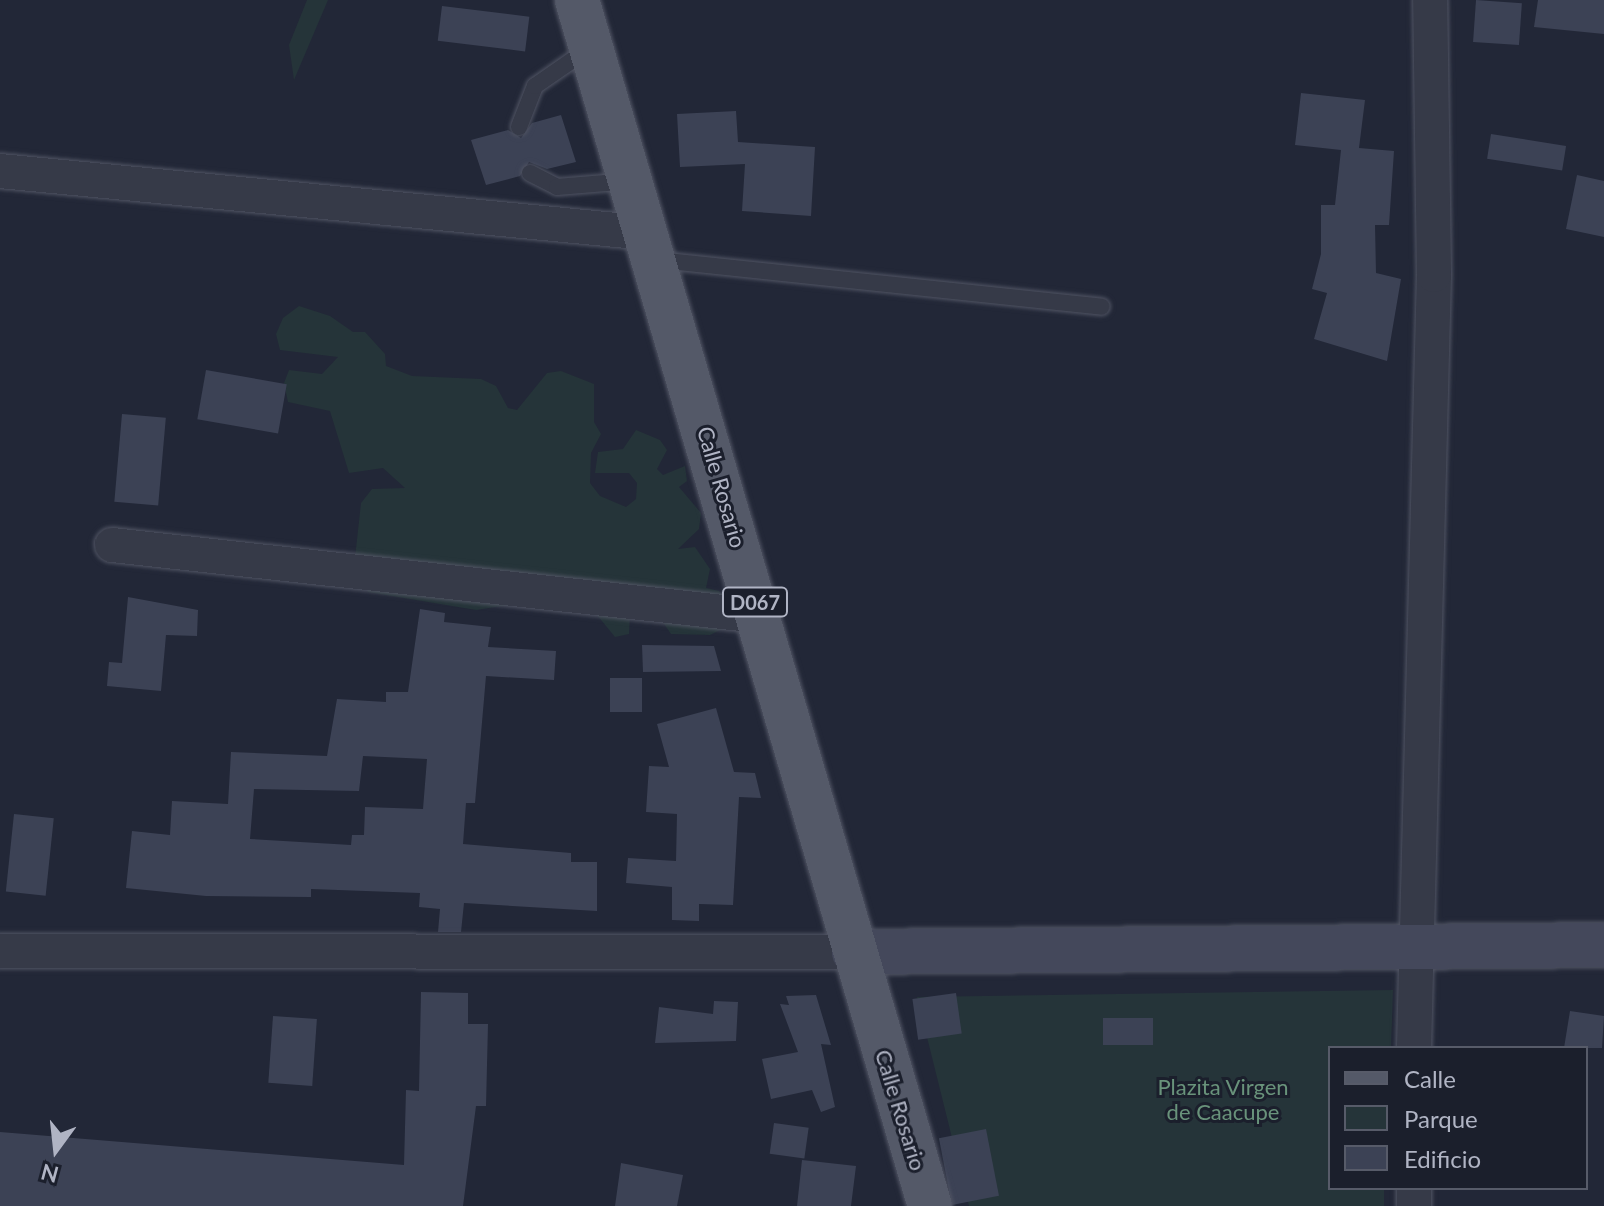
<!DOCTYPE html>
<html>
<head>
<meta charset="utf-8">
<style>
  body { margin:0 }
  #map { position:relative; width:1604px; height:1206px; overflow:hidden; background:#222737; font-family:Lato,sans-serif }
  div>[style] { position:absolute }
  .green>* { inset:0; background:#253439 }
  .building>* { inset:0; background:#3c4255; transform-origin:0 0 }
  .roads { filter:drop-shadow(0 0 2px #505463) drop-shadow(0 0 2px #505463) }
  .lane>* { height:16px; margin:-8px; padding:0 8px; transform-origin:8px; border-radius:8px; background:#363a48 }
  .street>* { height:34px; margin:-17px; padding:0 17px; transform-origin:17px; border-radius:17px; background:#363a48 }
  .secondary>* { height:44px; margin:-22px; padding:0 22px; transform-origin:22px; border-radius:22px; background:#44485b }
  .primary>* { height:44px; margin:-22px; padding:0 22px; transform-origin:22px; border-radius:22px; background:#545968 }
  span { translate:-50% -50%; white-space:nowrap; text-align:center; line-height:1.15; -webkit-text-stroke:6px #1b1f2c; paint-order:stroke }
  .shield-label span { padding:2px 6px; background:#1b1f2c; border:2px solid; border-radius:6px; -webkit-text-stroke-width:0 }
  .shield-label { font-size:20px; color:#b0b4c4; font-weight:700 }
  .street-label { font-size:22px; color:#b0b4c4 }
  .park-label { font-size:22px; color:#69937b }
  .legend { position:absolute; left:1328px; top:1046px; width:260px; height:144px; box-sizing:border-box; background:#1b1f2c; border:2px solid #575b69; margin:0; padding:10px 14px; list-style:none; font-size:24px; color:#b0b4c4 }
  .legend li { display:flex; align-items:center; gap:16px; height:40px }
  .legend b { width:40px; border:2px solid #575b69 }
  .north { position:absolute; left:16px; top:1110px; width:80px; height:80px; -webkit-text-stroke:6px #1b1f2c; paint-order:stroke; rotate:195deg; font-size:22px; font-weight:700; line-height:32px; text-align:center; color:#b0b4c4 }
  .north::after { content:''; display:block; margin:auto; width:28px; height:36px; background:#b0b4c4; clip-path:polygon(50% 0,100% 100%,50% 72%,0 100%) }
</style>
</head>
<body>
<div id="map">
  <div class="green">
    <div style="clip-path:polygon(307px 0,328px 0,294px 80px,289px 45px)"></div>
    <div style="clip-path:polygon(299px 306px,330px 316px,353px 332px,365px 332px,385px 354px,386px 366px,412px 376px,481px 379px,496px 386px,508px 408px,517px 410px,547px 373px,561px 371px,594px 384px,594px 422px,601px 434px,591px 453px,590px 483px,600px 496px,626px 507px,636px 499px,637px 483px,629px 473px,595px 473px,598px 452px,623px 449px,636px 430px,660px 440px,667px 450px,657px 469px,663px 475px,685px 466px,687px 481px,679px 487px,701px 513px,699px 529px,678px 549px,695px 547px,710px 569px,706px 588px,719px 591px,734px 610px,730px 625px,710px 635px,671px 634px,662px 621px,630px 615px,629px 634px,615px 637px,597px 615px,521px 603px,476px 610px,368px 592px,354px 567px,361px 503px,372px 489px,405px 488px,383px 468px,349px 473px,330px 411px,288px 402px,284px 383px,289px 370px,322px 374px,338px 357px,280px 350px,276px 334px,283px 318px)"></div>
    <div style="clip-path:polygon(1393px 990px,1391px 1048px,1330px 1048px,1330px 1188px,1384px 1188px,1384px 1206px,969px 1206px,917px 997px)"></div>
  </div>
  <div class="building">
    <div style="left:1476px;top:0;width:46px;height:42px;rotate:4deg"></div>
    <div style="clip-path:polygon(1538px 0,1604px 0,1604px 34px,1534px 27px)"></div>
    <div style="left:442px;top:6px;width:88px;height:35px;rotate:7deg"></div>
    <div style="clip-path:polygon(1301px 93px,1365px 100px,1359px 148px,1394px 151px,1389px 225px,1375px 225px,1376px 273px,1401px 279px,1387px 361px,1314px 339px,1327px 293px,1312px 289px,1321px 254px,1321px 205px,1335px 205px,1341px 150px,1295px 145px)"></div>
    <div style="clip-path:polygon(736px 111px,738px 142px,815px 147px,811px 216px,742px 211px,745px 164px,680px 167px,677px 114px)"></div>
    <div style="clip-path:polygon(561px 115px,576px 162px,547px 169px,529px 162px,520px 176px,486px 185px,471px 140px,508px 130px,521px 138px,532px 123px)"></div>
    <div style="left:1491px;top:134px;width:76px;height:25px;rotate:9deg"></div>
    <div style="clip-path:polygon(1577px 175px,1604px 181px,1604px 237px,1566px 229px)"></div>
    <div style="left:206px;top:370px;width:82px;height:50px;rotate:10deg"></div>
    <div style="left:122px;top:414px;width:44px;height:88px;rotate:5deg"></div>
    <div style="clip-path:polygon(128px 597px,198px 610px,197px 636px,166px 635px,161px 691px,107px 686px,109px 662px,122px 663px)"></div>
    <div style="clip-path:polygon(evenodd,420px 609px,445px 613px,444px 622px,491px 627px,488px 647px,556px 651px,554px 680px,486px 676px,475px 803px,466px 803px,463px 844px,571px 853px,571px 862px,597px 862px,597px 911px,464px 903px,461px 932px,438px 932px,440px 909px,419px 907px,420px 893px,311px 889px,311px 897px,206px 896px,126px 888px,132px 831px,170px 835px,172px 801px,228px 804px,231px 752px,327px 756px,337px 699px,386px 702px,386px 692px,408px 692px,420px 609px,363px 756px,427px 759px,423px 809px,365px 807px,364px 835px,352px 835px,351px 845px,250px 839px,254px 789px,359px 791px,363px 756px)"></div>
    <div style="clip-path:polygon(642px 645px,714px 646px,721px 671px,643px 672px)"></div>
    <div style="left:642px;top:678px;width:34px;height:32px;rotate:90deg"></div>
    <div style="clip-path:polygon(716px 708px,734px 772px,755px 773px,761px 798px,739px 797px,733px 905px,699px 904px,699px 921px,672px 920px,672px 887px,626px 883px,628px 858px,676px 861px,677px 814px,646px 812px,649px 766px,669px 767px,657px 724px)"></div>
    <div style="left:14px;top:814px;width:40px;height:78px;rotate:6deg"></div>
    <div style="clip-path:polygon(421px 992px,468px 993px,468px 1024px,488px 1024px,486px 1106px,476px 1106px,463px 1206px,0 1206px,0 1132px,404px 1165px,406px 1090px,419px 1091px)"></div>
    <div style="left:956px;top:993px;width:41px;height:44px;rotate:82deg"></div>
    <div style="clip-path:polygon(816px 995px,831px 1045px,821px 1044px,835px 1107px,821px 1112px,812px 1090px,771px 1099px,762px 1059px,798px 1052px,780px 1004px,789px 1005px,786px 996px)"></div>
    <div style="clip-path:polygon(714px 1001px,738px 1002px,736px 1041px,655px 1043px,659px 1007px,713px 1014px)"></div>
    <div style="clip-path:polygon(1570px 1011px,1604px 1016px,1602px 1048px,1564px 1048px)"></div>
    <div style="left:273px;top:1016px;width:44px;height:67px;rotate:4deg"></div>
    <div style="left:1153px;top:1018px;width:27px;height:50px;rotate:90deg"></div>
    <div style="left:774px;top:1123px;width:35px;height:31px;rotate:8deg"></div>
    <div style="left:986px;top:1129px;width:68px;height:48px;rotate:79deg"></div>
    <div style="clip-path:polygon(802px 1160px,856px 1166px,851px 1206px,797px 1206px)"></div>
    <div style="clip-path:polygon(621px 1163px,683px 1175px,677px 1206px,615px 1206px)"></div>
  </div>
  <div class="roads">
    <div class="lane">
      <div style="left:519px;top:127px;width:44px;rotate:-68.7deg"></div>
      <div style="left:535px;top:86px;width:67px;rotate:-34.6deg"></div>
      <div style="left:530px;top:173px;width:30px;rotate:27deg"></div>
      <div style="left:557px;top:187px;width:73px;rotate:-4.7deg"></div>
      <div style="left:658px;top:260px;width:446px;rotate:6deg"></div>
    </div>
    <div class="street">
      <div style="left:0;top:171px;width:650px;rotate:5.47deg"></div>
      <div style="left:112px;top:545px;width:651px;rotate:6.26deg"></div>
      <div style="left:0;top:951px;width:854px;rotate:0.07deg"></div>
      <div style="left:1414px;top:1048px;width:773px;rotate:-88.52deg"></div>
      <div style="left:1434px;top:275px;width:275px;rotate:-90.8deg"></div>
      <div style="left:1414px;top:1188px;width:18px;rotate:90deg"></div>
    </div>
    <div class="secondary">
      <div style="left:854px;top:952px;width:750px;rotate:-0.53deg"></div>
    </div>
    <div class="primary">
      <div style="left:577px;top:0;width:1257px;rotate:73.69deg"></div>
    </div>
  </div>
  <div class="shield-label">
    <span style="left:755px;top:602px">D067</span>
  </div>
  <div class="street-label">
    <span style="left:722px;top:487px;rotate:74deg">Calle Rosario</span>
    <span style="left:901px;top:1110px;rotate:73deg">Calle Rosario</span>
  </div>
  <div class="park-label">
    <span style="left:1223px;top:1099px">Plazita Virgen<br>de Caacupe</span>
  </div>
  <ul class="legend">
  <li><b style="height:10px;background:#545968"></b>Calle</li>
  <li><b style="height:22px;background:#253439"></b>Parque</li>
  <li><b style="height:22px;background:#3c4255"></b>Edificio</li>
  </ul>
  <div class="north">N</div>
</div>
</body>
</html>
